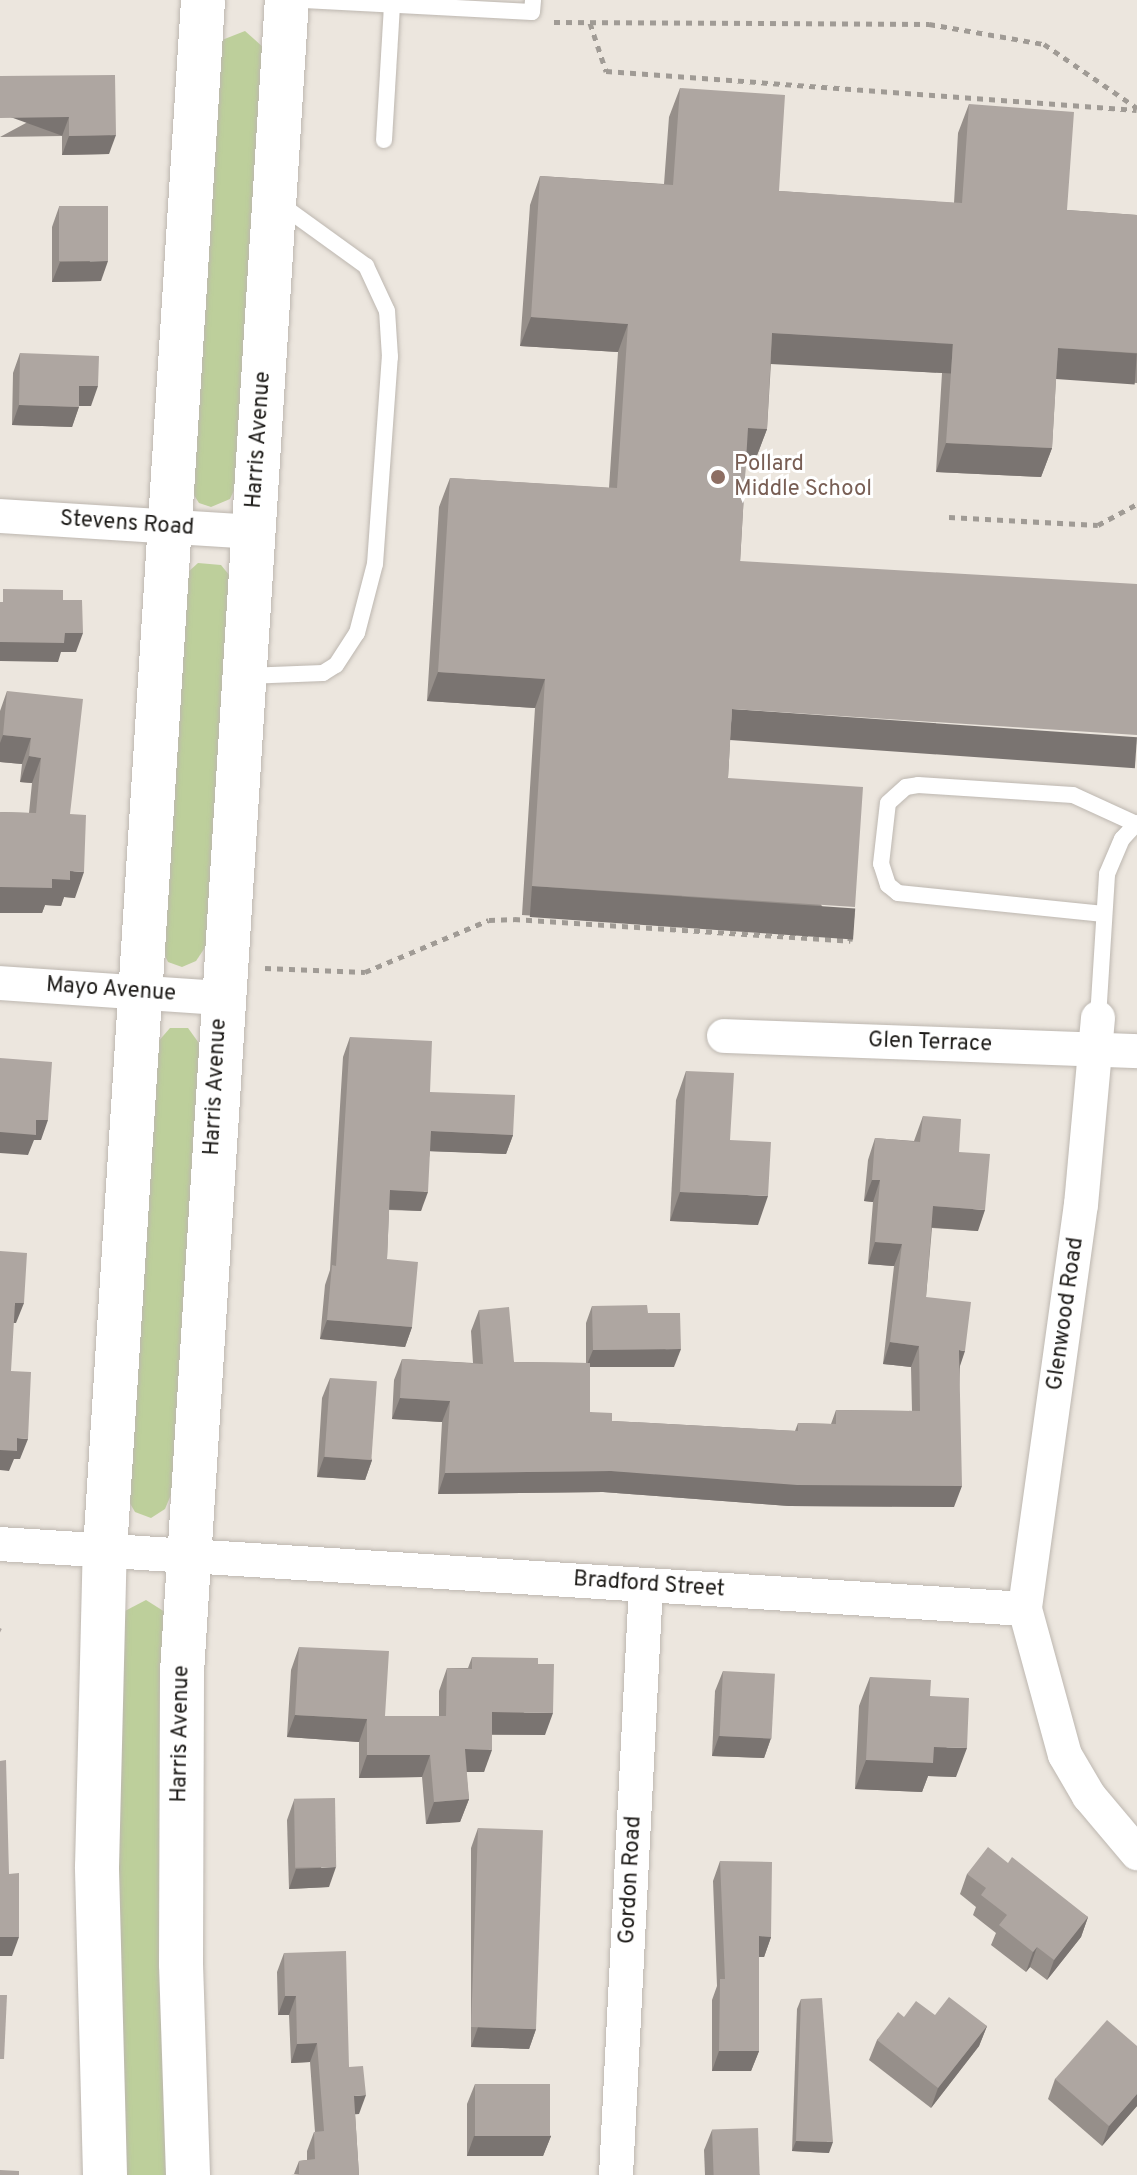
<!DOCTYPE html>
<html>
<head>
<meta charset="utf-8">
<style>
  body { margin:0 }
  #map { position:relative; width:1137px; height:2175px; overflow:hidden; background:#ece6de; font-family:Overpass,sans-serif }
  div>[style] { position:absolute }
  .green>* { inset:0; background:#bdcf9b }
  .path>* { height:5px; margin-top:-2.5px; transform-origin:0; background:repeating-linear-gradient(90deg,#a09b95 0 6px,transparent 0 12px) }
  .roads { filter:drop-shadow(0 0 2px #bdb7b0) drop-shadow(0 0 2px #bdb7b0) }
  .lane>* { height:16px; margin:-8px; padding:0 8px; transform-origin:8px; border-radius:8px; background:#fff }
  .street>* { height:34px; margin:-17px; padding:0 17px; transform-origin:17px; border-radius:17px; background:#fff }
  .secondary>* { height:44px; margin:-22px; padding:0 22px; transform-origin:22px; border-radius:22px; background:#fff }
  .wall>* { inset:0; background:#968f8a }
  .shaded-wall>* { inset:0; background:#7a7471; transform-origin:0 0 }
  .building>* { inset:0; background:#aea6a1; transform-origin:0 0 }
  .dots>* { width:22px; height:22px; translate:-50% -50%; box-sizing:border-box; border:4px solid #fff; border-radius:50% }
  span { translate:-50% -50%; white-space:nowrap; text-align:center; line-height:1.15; -webkit-text-stroke:6px #fff; paint-order:stroke }
  .street-label { font-size:22px; color:#1d1b18 }
  .education-label { font-size:22px; color:#785e54 }
  .left { translate:0 -50%; text-align:left }
</style>
</head>
<body>
<div id="map">
  <div class="green">
    <div style="clip-path:polygon(245px 31px,264px 48px,237px 484px,230px 499px,211px 507px,199px 503px,192px 492px,222px 40px)"></div>
    <div style="clip-path:polygon(198px 563px,221px 565px,230px 576px,206px 946px,196px 961px,182px 967px,168px 962px,164px 954px,187px 573px)"></div>
    <div style="clip-path:polygon(170px 1028px,188px 1028px,201px 1046px,173px 1490px,165px 1509px,151px 1518px,135px 1512px,128px 1500px,156px 1044px)"></div>
    <div style="clip-path:polygon(146px 1600px,165px 1612px,170px 2175px,125px 2175px,117px 1925px,123px 1612px)"></div>
  </div>
  <div class="path">
    <div style="left:554px;top:22px;width:375px;rotate:0.3deg"></div>
    <div style="left:929px;top:24px;width:117px;rotate:9.9deg"></div>
    <div style="left:1044px;top:44px;width:113px;rotate:34.5deg"></div>
    <div style="left:590px;top:23px;width:51px;rotate:71.6deg"></div>
    <div style="left:606px;top:71px;width:532px;rotate:4.2deg"></div>
    <div style="left:949px;top:517px;width:149px;rotate:3.1deg"></div>
    <div style="left:1098px;top:525px;width:44px;rotate:-28.3deg"></div>
    <div style="left:265px;top:968px;width:100px;rotate:2.3deg"></div>
    <div style="left:365px;top:972px;width:134px;rotate:-22.8deg"></div>
    <div style="left:489px;top:920px;width:25px;rotate:-2deg"></div>
    <div style="left:514px;top:919px;width:337px;rotate:3.7deg"></div>
    <div style="left:850px;top:941px;width:29px;rotate:-86deg"></div>
  </div>
  <div class="roads">
    <div class="lane">
      <div style="left:304px;top:0;width:228px;rotate:3deg"></div>
      <div style="left:532px;top:12px;width:12px;rotate:-85deg"></div>
      <div style="left:384px;top:140px;width:135px;rotate:-86.6deg"></div>
      <div style="left:246px;top:676px;width:77px;rotate:-2.2deg"></div>
      <div style="left:323px;top:673px;width:15px;rotate:-32deg"></div>
      <div style="left:336px;top:665px;width:38px;rotate:-57deg"></div>
      <div style="left:357px;top:633px;width:71px;rotate:-75.4deg"></div>
      <div style="left:375px;top:564px;width:208px;rotate:-85.9deg"></div>
      <div style="left:390px;top:357px;width:46px;rotate:-93.7deg"></div>
      <div style="left:387px;top:311px;width:50px;rotate:-115deg"></div>
      <div style="left:366px;top:266px;width:106px;rotate:-144.2deg"></div>
      <div style="left:1104px;top:914px;width:207px;rotate:-174.2deg"></div>
      <div style="left:898px;top:893px;width:13px;rotate:-141deg"></div>
      <div style="left:888px;top:885px;width:22px;rotate:-108deg"></div>
      <div style="left:881px;top:864px;width:61px;rotate:-83.5deg"></div>
      <div style="left:888px;top:803px;width:24px;rotate:-42deg"></div>
      <div style="left:906px;top:787px;width:12px;rotate:-9deg"></div>
      <div style="left:918px;top:785px;width:155px;rotate:3.7deg"></div>
      <div style="left:1073px;top:795px;width:69px;rotate:24.7deg"></div>
      <div style="left:1098px;top:1018px;width:144px;rotate:-86.4deg"></div>
      <div style="left:1107px;top:874px;width:38px;rotate:-67deg"></div>
      <div style="left:1122px;top:839px;width:22px;rotate:-47deg"></div>
    </div>
    <div class="street">
      <div style="left:0;top:516px;width:254px;rotate:3.6deg"></div>
      <div style="left:0;top:983px;width:222px;rotate:3.9deg"></div>
      <div style="left:1098px;top:1018px;width:187px;rotate:95.2deg"></div>
      <div style="left:1081px;top:1204px;width:409px;rotate:97.9deg"></div>
      <div style="left:1025px;top:1609px;width:151px;rotate:74.7deg"></div>
      <div style="left:1065px;top:1755px;width:48px;rotate:59.7deg"></div>
      <div style="left:1089px;top:1796px;width:75px;rotate:49.9deg"></div>
      <div style="left:724px;top:1036px;width:413px;rotate:2.1deg"></div>
      <div style="left:0;top:1544px;width:1027px;rotate:3.63deg"></div>
      <div style="left:616px;top:2175px;width:591px;rotate:-87.09deg"></div>
    </div>
    <div class="secondary">
      <div style="left:105px;top:2175px;width:308px;rotate:-91.5deg"></div>
      <div style="left:97px;top:1867px;width:317px;rotate:-88.6deg"></div>
      <div style="left:105px;top:1550px;width:1553px;rotate:-86.38deg"></div>
      <div style="left:188px;top:2175px;width:211px;rotate:-91.9deg"></div>
      <div style="left:181px;top:1964px;width:292px;rotate:-89.8deg"></div>
      <div style="left:182px;top:1672px;width:1675px;rotate:-86.41deg"></div>
    </div>
  </div>
  <div class="wall">
    <div style="clip-path:polygon(115px 75px,109px 154px,62px 155px,62px 136px,0 137px)"></div>
    <div style="clip-path:polygon(680px 88px,779px 191px,954px 203px,958px 133px,969px 104px,1067px 210px,1137px 215px,1137px 383px,1056px 378px,1052px 448px,1041px 477px,936px 472px,942px 373px,771px 363px,767px 429px,756px 458px,746px 457px,728px 778px,844px 936px,522px 915px,535px 708px,427px 701px,439px 507px,450px 478px,609px 488px,618px 352px,520px 346px,530px 205px,540px 176px,664px 184px,669px 117px)"></div>
    <div style="clip-path:polygon(59px 207px,101px 281px,52px 282px,52px 227px)"></div>
    <div style="clip-path:polygon(20px 353px,91px 406px,79px 406px,72px 427px,12px 425px,13px 373px)"></div>
    <div style="clip-path:polygon(7px 691px,70px 814px,75px 898px,64px 897px,61px 906px,45px 905px,42px 913px,0 913px,0 812px,29px 813px,32px 783px,20px 782px,22px 764px,0 762px,0 711px)"></div>
    <div style="clip-path:polygon(350px 1037px,430px 1092px,513px 1135px,506px 1154px,430px 1151px,421px 1211px,389px 1210px,387px 1259px,412px 1327px,405px 1347px,320px 1339px,325px 1285px,330px 1270px,343px 1057px)"></div>
    <div style="clip-path:polygon(686px 1071px,730px 1140px,758px 1225px,670px 1221px,676px 1100px)"></div>
    <div style="clip-path:polygon(923px 1116px,959px 1152px,978px 1231px,932px 1228px,926px 1297px,960px 1367px,954px 1507px,789px 1506px,603px 1492px,438px 1494px,442px 1422px,392px 1419px,394px 1380px,402px 1359px,473px 1363px,471px 1331px,479px 1310px,514px 1362px,586px 1363px,586px 1323px,592px 1306px,648px 1313px,674px 1367px,590px 1367px,590px 1412px,612px 1421px,795px 1431px,798px 1423px,831px 1424px,836px 1410px,912px 1411px,911px 1367px,883px 1364px,894px 1266px,868px 1264px,873px 1202px,864px 1201px,868px 1160px,875px 1138px,914px 1141px)"></div>
    <div style="clip-path:polygon(330px 1378px,372px 1460px,365px 1480px,317px 1477px,322px 1398px)"></div>
    <div style="clip-path:polygon(299px 1647px,385px 1716px,439px 1716px,439px 1691px,447px 1668px,468px 1668px,472px 1657px,545px 1735px,492px 1735px,484px 1772px,466px 1772px,469px 1799px,460px 1822px,426px 1824px,422px 1777px,359px 1778px,359px 1742px,287px 1737px,291px 1670px)"></div>
    <div style="clip-path:polygon(723px 1671px,771px 1738px,764px 1758px,712px 1756px,715px 1691px)"></div>
    <div style="clip-path:polygon(870px 1677px,930px 1696px,956px 1777px,928px 1776px,922px 1792px,855px 1789px,859px 1706px)"></div>
    <div style="clip-path:polygon(294px 1800px,329px 1887px,289px 1889px,287px 1820px)"></div>
    <div style="clip-path:polygon(478px 1828px,536px 2029px,529px 2049px,471px 2047px,471px 1848px)"></div>
    <div style="clip-path:polygon(720px 1861px,771px 1937px,764px 1957px,759px 1957px,759px 2051px,751px 2071px,712px 2071px,712px 2000px,717px 1986px,713px 1881px)"></div>
    <div style="clip-path:polygon(1008px 1863px,1088px 1917px,1081px 1937px,1047px 1980px,1030px 1967px,1026px 1972px,991px 1945px,996px 1933px,973px 1915px,976px 1907px,960px 1894px,967px 1874px)"></div>
    <div style="clip-path:polygon(284px 1953px,349px 2067px,359px 2114px,355px 2114px,359px 2175px,294px 2174px,299px 2161px,307px 2160px,307px 2151px,314px 2132px,315px 2132px,310px 2062px,291px 2063px,289px 2015px,278px 2015px,277px 1972px)"></div>
    <div style="clip-path:polygon(801px 1999px,829px 2153px,792px 2151px,797px 2009px)"></div>
    <div style="clip-path:polygon(935px 2015px,987px 2026px,979px 2046px,931px 2108px,869px 2060px,877px 2040px,904px 2017px)"></div>
    <div style="clip-path:polygon(1137px 2046px,1137px 2106px,1102px 2146px,1048px 2099px,1055px 2079px)"></div>
    <div style="clip-path:polygon(475px 2084px,551px 2136px,543px 2156px,467px 2156px,467px 2104px)"></div>
    <div style="clip-path:polygon(712px 2130px,760px 2175px,705px 2175px,704px 2150px)"></div>
  </div>
  <div class="shaded-wall">
    <div style="left:69px;top:117px;width:20px;height:69px;rotate:110deg"></div>
    <div style="clip-path:polygon(116px 135px,109px 154px,62px 155px,69px 136px)"></div>
    <div style="clip-path:polygon(108px 261px,101px 281px,52px 282px,60px 262px)"></div>
    <div style="clip-path:polygon(531px 317px,628px 324px,618px 352px,520px 346px)"></div>
    <div style="left:772px;top:333px;width:181px;height:31px;rotate:3deg"></div>
    <div style="left:1058px;top:348px;width:79px;height:31px;rotate:4deg"></div>
    <div style="clip-path:polygon(79px 386px,98px 386px,91px 406px,72px 406px)"></div>
    <div style="clip-path:polygon(19px 405px,79px 407px,72px 427px,12px 425px)"></div>
    <div style="clip-path:polygon(748px 428px,767px 429px,756px 458px,738px 457px)"></div>
    <div style="clip-path:polygon(946px 443px,1052px 448px,1041px 477px,936px 472px)"></div>
    <div style="clip-path:polygon(65px 633px,83px 633px,76px 652px,61px 652px,58px 662px,0 661px,0 642px)"></div>
    <div style="clip-path:polygon(438px 672px,545px 679px,535px 708px,427px 701px)"></div>
    <div style="left:732px;top:709px;width:406px;height:31px;rotate:4deg"></div>
    <div style="clip-path:polygon(3px 735px,31px 738px,22px 764px,0 762px,0 743px)"></div>
    <div style="clip-path:polygon(29px 756px,41px 758px,32px 783px,20px 782px)"></div>
    <div style="clip-path:polygon(70px 871px,84px 872px,75px 898px,64px 897px,61px 906px,45px 905px,42px 913px,0 913px,0 887px,52px 879px)"></div>
    <div style="left:532px;top:886px;width:324px;height:31px;rotate:4deg"></div>
    <div style="clip-path:polygon(36px 1120px,48px 1120px,41px 1140px,34px 1140px,28px 1155px,0 1153px,0 1132px)"></div>
    <div style="clip-path:polygon(431px 1131px,513px 1135px,506px 1154px,424px 1151px)"></div>
    <div style="clip-path:polygon(872px 1180px,880px 1180px,873px 1202px,864px 1201px)"></div>
    <div style="clip-path:polygon(390px 1190px,428px 1192px,421px 1211px,383px 1209px)"></div>
    <div style="clip-path:polygon(680px 1192px,768px 1196px,758px 1225px,670px 1221px)"></div>
    <div style="clip-path:polygon(933px 1206px,985px 1210px,978px 1231px,926px 1227px)"></div>
    <div style="clip-path:polygon(875px 1242px,902px 1244px,894px 1266px,868px 1264px)"></div>
    <div style="clip-path:polygon(15px 1303px,24px 1303px,16px 1323px,8px 1323px)"></div>
    <div style="clip-path:polygon(327px 1320px,412px 1327px,405px 1347px,320px 1339px)"></div>
    <div style="clip-path:polygon(890px 1342px,919px 1346px,911px 1367px,883px 1364px)"></div>
    <div style="clip-path:polygon(681px 1349px,674px 1367px,586px 1367px,593px 1350px)"></div>
    <div style="clip-path:polygon(959px 1350px,965px 1351px,958px 1372px)"></div>
    <div style="clip-path:polygon(400px 1398px,450px 1401px,442px 1422px,392px 1419px)"></div>
    <div style="clip-path:polygon(17px 1438px,28px 1439px,20px 1459px,14px 1459px,9px 1471px,0 1470px,0 1450px)"></div>
    <div style="clip-path:polygon(324px 1457px,372px 1460px,365px 1480px,317px 1477px)"></div>
    <div style="clip-path:polygon(611px 1471px,962px 1486px,954px 1507px,789px 1506px,603px 1492px,438px 1494px,445px 1473px)"></div>
    <div style="clip-path:polygon(492px 1712px,553px 1713px,545px 1735px,484px 1734px)"></div>
    <div style="clip-path:polygon(295px 1715px,367px 1719px,359px 1742px,287px 1737px)"></div>
    <div style="clip-path:polygon(719px 1736px,771px 1738px,764px 1758px,712px 1756px)"></div>
    <div style="clip-path:polygon(934px 1747px,967px 1748px,956px 1777px,928px 1776px,922px 1792px,855px 1789px,866px 1760px)"></div>
    <div style="clip-path:polygon(465px 1749px,492px 1750px,484px 1772px,456px 1772px)"></div>
    <div style="clip-path:polygon(367px 1755px,430px 1755px,422px 1777px,359px 1778px)"></div>
    <div style="clip-path:polygon(469px 1799px,460px 1822px,426px 1824px,434px 1802px)"></div>
    <div style="clip-path:polygon(336px 1867px,329px 1887px,289px 1889px,296px 1869px)"></div>
    <div style="clip-path:polygon(1088px 1917px,1081px 1937px,1047px 1980px,1054px 1960px)"></div>
    <div style="clip-path:polygon(759px 1936px,771px 1937px,764px 1957px,752px 1957px)"></div>
    <div style="clip-path:polygon(0 1937px,19px 1937px,12px 1956px,0 1956px)"></div>
    <div style="clip-path:polygon(1037px 1947px,1030px 1967px,1026px 1972px,1033px 1952px)"></div>
    <div style="clip-path:polygon(285px 1996px,296px 1996px,289px 2015px,278px 2015px)"></div>
    <div style="clip-path:polygon(987px 2026px,979px 2046px,931px 2108px,938px 2088px)"></div>
    <div style="clip-path:polygon(478px 2027px,536px 2029px,529px 2049px,471px 2047px)"></div>
    <div style="clip-path:polygon(317px 2043px,310px 2062px,291px 2063px,297px 2044px)"></div>
    <div style="clip-path:polygon(719px 2051px,759px 2051px,751px 2071px,712px 2071px)"></div>
    <div style="clip-path:polygon(1137px 2094px,1137px 2106px,1102px 2146px,1109px 2126px)"></div>
    <div style="clip-path:polygon(366px 2095px,359px 2114px,347px 2115px,354px 2096px)"></div>
    <div style="clip-path:polygon(474px 2136px,551px 2136px,543px 2156px,467px 2156px)"></div>
    <div style="clip-path:polygon(796px 2141px,833px 2142px,829px 2153px,792px 2151px)"></div>
  </div>
  <div class="building">
    <div style="clip-path:polygon(115px 75px,116px 135px,69px 136px,69px 117px,0 118px,0 76px)"></div>
    <div style="clip-path:polygon(680px 88px,785px 95px,779px 191px,962px 203px,969px 104px,1074px 112px,1067px 210px,1137px 215px,1137px 353px,1058px 348px,1052px 448px,946px 443px,953px 344px,772px 333px,767px 429px,748px 428px,740px 561px,1137px 584px,1137px 735px,732px 709px,728px 778px,863px 787px,855px 907px,532px 886px,545px 679px,438px 672px,450px 478px,617px 488px,628px 324px,531px 317px,540px 176px,673px 185px)"></div>
    <div style="left:108px;top:206px;width:55px;height:49px;rotate:90deg"></div>
    <div style="clip-path:polygon(20px 353px,99px 356px,98px 386px,79px 386px,79px 407px,19px 405px)"></div>
    <div style="clip-path:polygon(3px 589px,63px 590px,63px 600px,82px 600px,83px 633px,65px 633px,64px 643px,0 642px,0 602px,3px 602px)"></div>
    <div style="clip-path:polygon(7px 691px,83px 699px,70px 814px,86px 815px,84px 872px,70px 871px,70px 880px,52px 879px,52px 888px,0 887px,0 812px,36px 813px,41px 758px,29px 756px,31px 738px,3px 735px)"></div>
    <div style="clip-path:polygon(350px 1037px,432px 1041px,430px 1092px,515px 1095px,513px 1135px,431px 1131px,428px 1192px,390px 1190px,387px 1259px,418px 1262px,412px 1327px,327px 1320px,332px 1265px,336px 1266px)"></div>
    <div style="clip-path:polygon(0 1058px,52px 1062px,48px 1120px,36px 1120px,36px 1135px,0 1132px)"></div>
    <div style="clip-path:polygon(686px 1071px,734px 1073px,730px 1140px,771px 1142px,768px 1196px,680px 1192px)"></div>
    <div style="clip-path:polygon(923px 1116px,961px 1119px,959px 1152px,990px 1154px,985px 1210px,933px 1206px,926px 1297px,971px 1302px,965px 1351px,959px 1350px,962px 1486px,797px 1485px,611px 1471px,445px 1473px,450px 1401px,400px 1398px,402px 1359px,483px 1364px,479px 1310px,509px 1307px,514px 1362px,590px 1363px,590px 1412px,612px 1413px,612px 1421px,798px 1431px,798px 1423px,836px 1424px,836px 1410px,920px 1411px,919px 1346px,890px 1342px,902px 1244px,875px 1242px,880px 1180px,872px 1180px,875px 1138px,920px 1142px)"></div>
    <div style="clip-path:polygon(0 1251px,27px 1253px,24px 1303px,15px 1303px,11px 1371px,31px 1372px,28px 1439px,17px 1438px,17px 1451px,0 1450px)"></div>
    <div style="clip-path:polygon(647px 1305px,648px 1313px,680px 1313px,681px 1349px,593px 1350px,592px 1306px)"></div>
    <div style="left:330px;top:1378px;width:47px;height:79px;rotate:4deg"></div>
    <div style="left:0;top:1628px;width:2px;height:42px;rotate:27deg"></div>
    <div style="clip-path:polygon(299px 1647px,389px 1651px,385px 1716px,446px 1716px,447px 1668px,472px 1669px,472px 1657px,538px 1658px,538px 1664px,554px 1664px,553px 1713px,492px 1712px,492px 1750px,465px 1749px,469px 1799px,434px 1802px,430px 1755px,367px 1755px,367px 1719px,295px 1715px)"></div>
    <div style="left:723px;top:1671px;width:52px;height:65px;rotate:3deg"></div>
    <div style="clip-path:polygon(870px 1677px,931px 1680px,930px 1696px,969px 1698px,967px 1748px,934px 1747px,933px 1763px,866px 1760px)"></div>
    <div style="clip-path:polygon(6px 1760px,9px 1874px,19px 1873px,19px 1937px,0 1937px,0 1761px)"></div>
    <div style="left:335px;top:1798px;width:69px;height:41px;rotate:89deg"></div>
    <div style="left:478px;top:1828px;width:65px;height:199px;rotate:2deg"></div>
    <div style="clip-path:polygon(988px 1847px,1008px 1863px,1012px 1857px,1088px 1917px,1054px 1960px,1037px 1947px,1033px 1952px,999px 1925px,1007px 1915px,981px 1895px,986px 1888px,967px 1874px)"></div>
    <div style="clip-path:polygon(720px 1861px,772px 1862px,771px 1937px,759px 1936px,759px 2051px,719px 2051px,720px 1979px,725px 1979px)"></div>
    <div style="clip-path:polygon(346px 1951px,349px 2067px,363px 2066px,366px 2095px,354px 2096px,359px 2175px,291px 2175px,299px 2174px,299px 2161px,315px 2159px,314px 2132px,324px 2131px,317px 2043px,297px 2044px,296px 1996px,285px 1996px,284px 1953px)"></div>
    <div style="clip-path:polygon(0 1995px,7px 1995px,4px 2059px,0 2059px)"></div>
    <div style="clip-path:polygon(949px 1997px,987px 2026px,938px 2088px,877px 2040px,898px 2012px,904px 2017px,916px 2001px,935px 2015px)"></div>
    <div style="clip-path:polygon(822px 1998px,833px 2142px,796px 2141px,801px 1999px)"></div>
    <div style="clip-path:polygon(1107px 2020px,1137px 2046px,1137px 2094px,1109px 2126px,1055px 2079px)"></div>
    <div style="left:475px;top:2084px;width:75px;height:52px"></div>
    <div style="left:758px;top:2128px;width:47px;height:46px;rotate:88deg"></div>
    <div style="clip-path:polygon(0 2170px,19px 2171px,19px 2175px,0 2175px)"></div>
  </div>
  <div class="dots">
    <div style="left:718px;top:477px;background:#8d6e63"></div>
  </div>
  <div class="street-label">
    <span style="left:259px;top:440px;rotate:-86deg">Harris Avenue</span>
    <span style="left:127px;top:524px;rotate:4deg">Stevens Road</span>
    <span style="left:111px;top:990px;rotate:4deg">Mayo Avenue</span>
    <span style="left:930px;top:1043px;rotate:2deg">Glen Terrace</span>
    <span style="left:216px;top:1087px;rotate:-87deg">Harris Avenue</span>
    <span style="left:1066px;top:1314px;rotate:-82deg">Glenwood Road</span>
    <span style="left:649px;top:1585px;rotate:4deg">Bradford Street</span>
    <span style="left:181px;top:1734px;rotate:-89deg">Harris Avenue</span>
    <span style="left:631px;top:1880px;rotate:-87deg">Gordon Road</span>
  </div>
  <div class="education-label">
    <span class="left" style="left:734px;top:477px">Pollard<br>Middle School</span>
  </div>
</div>
</body>
</html>
